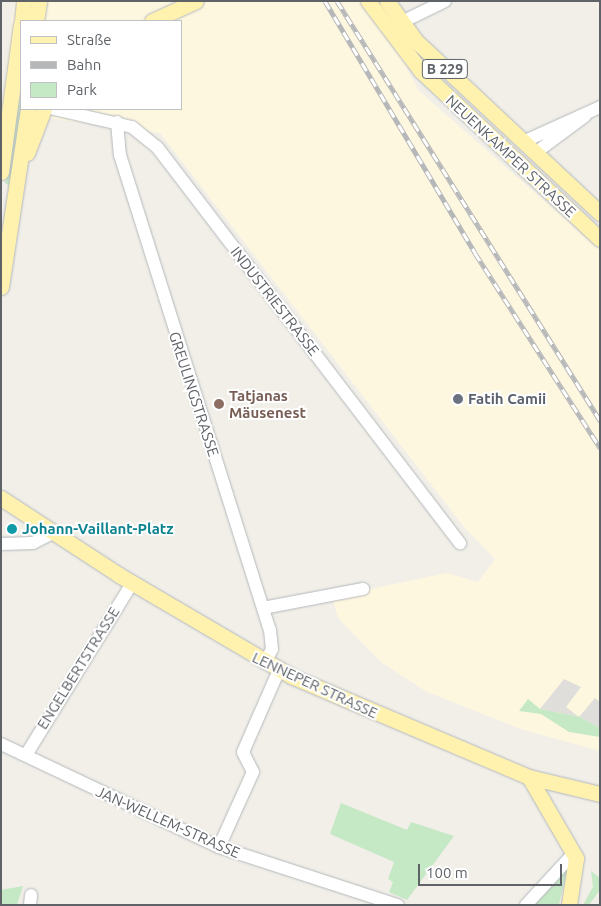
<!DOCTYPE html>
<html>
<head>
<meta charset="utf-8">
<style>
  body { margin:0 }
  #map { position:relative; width:601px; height:906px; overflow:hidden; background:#f1efe8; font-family:Ubuntu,sans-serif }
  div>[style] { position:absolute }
  .commercial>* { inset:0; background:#fef7e0 }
  .industrial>* { inset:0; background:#e0deda }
  .green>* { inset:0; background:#c5e8c5 }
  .roads { filter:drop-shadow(0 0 1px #b5b8bc) drop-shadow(0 0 1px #b5b8bc) }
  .minor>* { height:12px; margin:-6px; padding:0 6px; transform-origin:6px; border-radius:6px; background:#fff }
  .major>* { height:15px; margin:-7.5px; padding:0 7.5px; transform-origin:7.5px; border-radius:7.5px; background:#fff2af }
  .rail>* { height:5px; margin-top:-2.5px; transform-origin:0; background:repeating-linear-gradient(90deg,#fff 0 9px,#b6b7b8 0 18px); box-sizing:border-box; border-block:1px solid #b6b7b8 }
  .dots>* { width:14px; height:14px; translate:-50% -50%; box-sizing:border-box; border:2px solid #fff; border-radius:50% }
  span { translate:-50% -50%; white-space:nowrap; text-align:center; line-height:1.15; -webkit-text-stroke:4px #fff; paint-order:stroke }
  .shield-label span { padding:1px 4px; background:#fff; border:1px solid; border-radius:4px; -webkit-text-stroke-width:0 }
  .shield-label { font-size:14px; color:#5f6368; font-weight:700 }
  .street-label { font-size:15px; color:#5f6368 }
  .education-label { font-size:15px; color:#785e54; font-weight:700 }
  .left { translate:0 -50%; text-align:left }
  .worship-label { font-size:15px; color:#5b616d; font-weight:700 }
  .culture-label { font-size:15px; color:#0d838f; font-weight:700 }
  .frame { position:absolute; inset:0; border:2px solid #5f6368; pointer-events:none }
  .legend { position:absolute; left:20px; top:20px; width:162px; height:90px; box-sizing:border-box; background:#fff; border:1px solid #bfc1c3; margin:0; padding:6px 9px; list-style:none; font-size:15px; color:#5f6368 }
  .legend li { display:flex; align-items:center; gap:10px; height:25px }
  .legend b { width:25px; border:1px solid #bfc1c3 }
  .scale { position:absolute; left:418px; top:864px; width:144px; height:22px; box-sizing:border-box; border:2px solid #5f6368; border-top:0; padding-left:6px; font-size:15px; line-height:18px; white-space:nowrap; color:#5f6368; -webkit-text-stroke:4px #fff; paint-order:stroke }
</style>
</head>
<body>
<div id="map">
  <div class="commercial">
    <div style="clip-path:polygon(evenodd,14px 1px,374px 1px,418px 90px,600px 250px,600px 751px,521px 729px,427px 692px,381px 662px,338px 618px,332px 597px,447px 573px,478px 582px,495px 559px,464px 527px,160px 133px,1px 112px,14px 1px,21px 21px,181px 21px,181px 109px,21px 109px,21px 21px)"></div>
  </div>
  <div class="industrial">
    <div style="clip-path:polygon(564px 679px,581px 687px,566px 707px,579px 717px,595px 698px,600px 702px,600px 728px,580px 717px,540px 709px)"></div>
  </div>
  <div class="green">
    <div style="clip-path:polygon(19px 96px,21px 109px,13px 188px,5px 183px)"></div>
    <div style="clip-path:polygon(528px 699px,540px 709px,580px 717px,600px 728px,600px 737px,569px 732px,541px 714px,519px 711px)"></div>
    <div style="clip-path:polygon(341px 803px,407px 830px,411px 822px,454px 836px,407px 900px,389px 892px,393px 882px,388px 879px,394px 862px,330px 834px)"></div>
    <div style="clip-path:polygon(568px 867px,559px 904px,531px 905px)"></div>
    <div style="clip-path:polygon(591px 871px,600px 878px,600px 890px,589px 905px,583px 905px,593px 887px)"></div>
    <div style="clip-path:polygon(23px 886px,17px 905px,1px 905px,1px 890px)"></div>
  </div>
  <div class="roads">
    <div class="minor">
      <div style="left:400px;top:23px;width:50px;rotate:-26.1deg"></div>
      <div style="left:54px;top:109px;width:80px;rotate:13deg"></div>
      <div style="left:132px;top:127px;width:32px;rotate:39deg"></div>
      <div style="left:157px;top:147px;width:499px;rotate:52.6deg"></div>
      <div style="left:117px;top:122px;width:33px;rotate:85deg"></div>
      <div style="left:120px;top:155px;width:498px;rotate:72.5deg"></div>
      <div style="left:270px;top:630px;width:19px;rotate:84deg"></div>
      <div style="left:272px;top:649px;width:16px;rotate:117deg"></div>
      <div style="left:523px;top:142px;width:85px;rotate:-24.4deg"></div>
      <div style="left:535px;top:153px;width:62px;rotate:-36.5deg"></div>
      <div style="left:1px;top:544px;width:32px;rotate:-2deg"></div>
      <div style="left:33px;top:543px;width:25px;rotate:-27deg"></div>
      <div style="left:263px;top:608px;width:102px;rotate:-10.8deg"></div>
      <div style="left:1px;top:744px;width:241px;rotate:25.3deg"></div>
      <div style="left:219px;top:847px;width:188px;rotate:18deg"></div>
      <div style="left:26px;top:755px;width:203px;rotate:-58.3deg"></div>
      <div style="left:219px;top:847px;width:82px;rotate:-65.6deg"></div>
      <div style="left:253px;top:772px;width:22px;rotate:-117deg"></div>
      <div style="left:243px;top:752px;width:90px;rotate:-66.3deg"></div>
      <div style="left:30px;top:905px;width:10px;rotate:-84deg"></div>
      <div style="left:526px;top:905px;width:71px;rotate:-47.3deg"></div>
    </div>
    <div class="major">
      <div style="left:368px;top:1px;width:88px;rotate:52.9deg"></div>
      <div style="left:421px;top:71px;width:245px;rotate:43.2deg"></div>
      <div style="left:387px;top:1px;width:49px;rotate:54.1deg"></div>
      <div style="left:416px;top:41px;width:252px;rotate:43.1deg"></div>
      <div style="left:22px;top:21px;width:20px;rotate:-84deg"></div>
      <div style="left:36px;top:21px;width:20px;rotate:-81deg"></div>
      <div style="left:152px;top:21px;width:48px;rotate:-24.4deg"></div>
      <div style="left:27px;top:153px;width:47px;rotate:-68.9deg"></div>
      <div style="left:1px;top:172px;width:149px;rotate:-82.3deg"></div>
      <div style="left:1px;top:287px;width:180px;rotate:-81.4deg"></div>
      <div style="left:1px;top:498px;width:141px;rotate:33.1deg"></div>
      <div style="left:119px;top:575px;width:199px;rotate:30.4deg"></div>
      <div style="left:291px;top:676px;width:259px;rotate:23deg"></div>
      <div style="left:529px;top:777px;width:73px;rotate:13.5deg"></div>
      <div style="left:529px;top:777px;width:94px;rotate:59.9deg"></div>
      <div style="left:576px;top:858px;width:48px;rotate:98.5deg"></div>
    </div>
  </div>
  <div class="rail">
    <div style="left:325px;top:1px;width:293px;rotate:59.2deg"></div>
    <div style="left:475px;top:253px;width:232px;rotate:57.3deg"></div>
    <div style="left:337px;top:1px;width:496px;rotate:57.9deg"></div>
  </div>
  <div class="dots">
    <div style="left:458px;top:399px;background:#6b7280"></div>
    <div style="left:219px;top:404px;background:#8d6e63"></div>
    <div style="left:12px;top:529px;background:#0f9aa8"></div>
  </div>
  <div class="shield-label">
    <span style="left:445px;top:69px">B 229</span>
  </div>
  <div class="street-label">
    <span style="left:511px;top:156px;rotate:43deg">NEUENKAMPER STRASSE</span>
    <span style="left:275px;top:301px;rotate:52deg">INDUSTRIESTRASSE</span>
    <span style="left:194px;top:394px;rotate:72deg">GREULINGSTRASSE</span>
    <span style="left:78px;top:668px;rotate:-58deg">ENGELBERTSTRASSE</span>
    <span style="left:315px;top:685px;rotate:25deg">LENNEPER STRASSE</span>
    <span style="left:168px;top:822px;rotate:24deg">JAN-WELLEM-STRASSE</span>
  </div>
  <div class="education-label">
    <span class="left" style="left:229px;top:404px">Tatjanas<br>Mäusenest</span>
  </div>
  <div class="worship-label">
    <span class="left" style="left:468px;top:399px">Fatih Camii</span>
  </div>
  <div class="culture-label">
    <span class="left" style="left:22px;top:529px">Johann-Vaillant-Platz</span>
  </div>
  <div class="frame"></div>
  <ul class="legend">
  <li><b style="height:6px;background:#fff2af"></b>Straße</li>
  <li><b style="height:6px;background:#b6b7b8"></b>Bahn</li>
  <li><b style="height:14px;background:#c5e8c5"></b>Park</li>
  </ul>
  <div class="scale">100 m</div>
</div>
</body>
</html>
